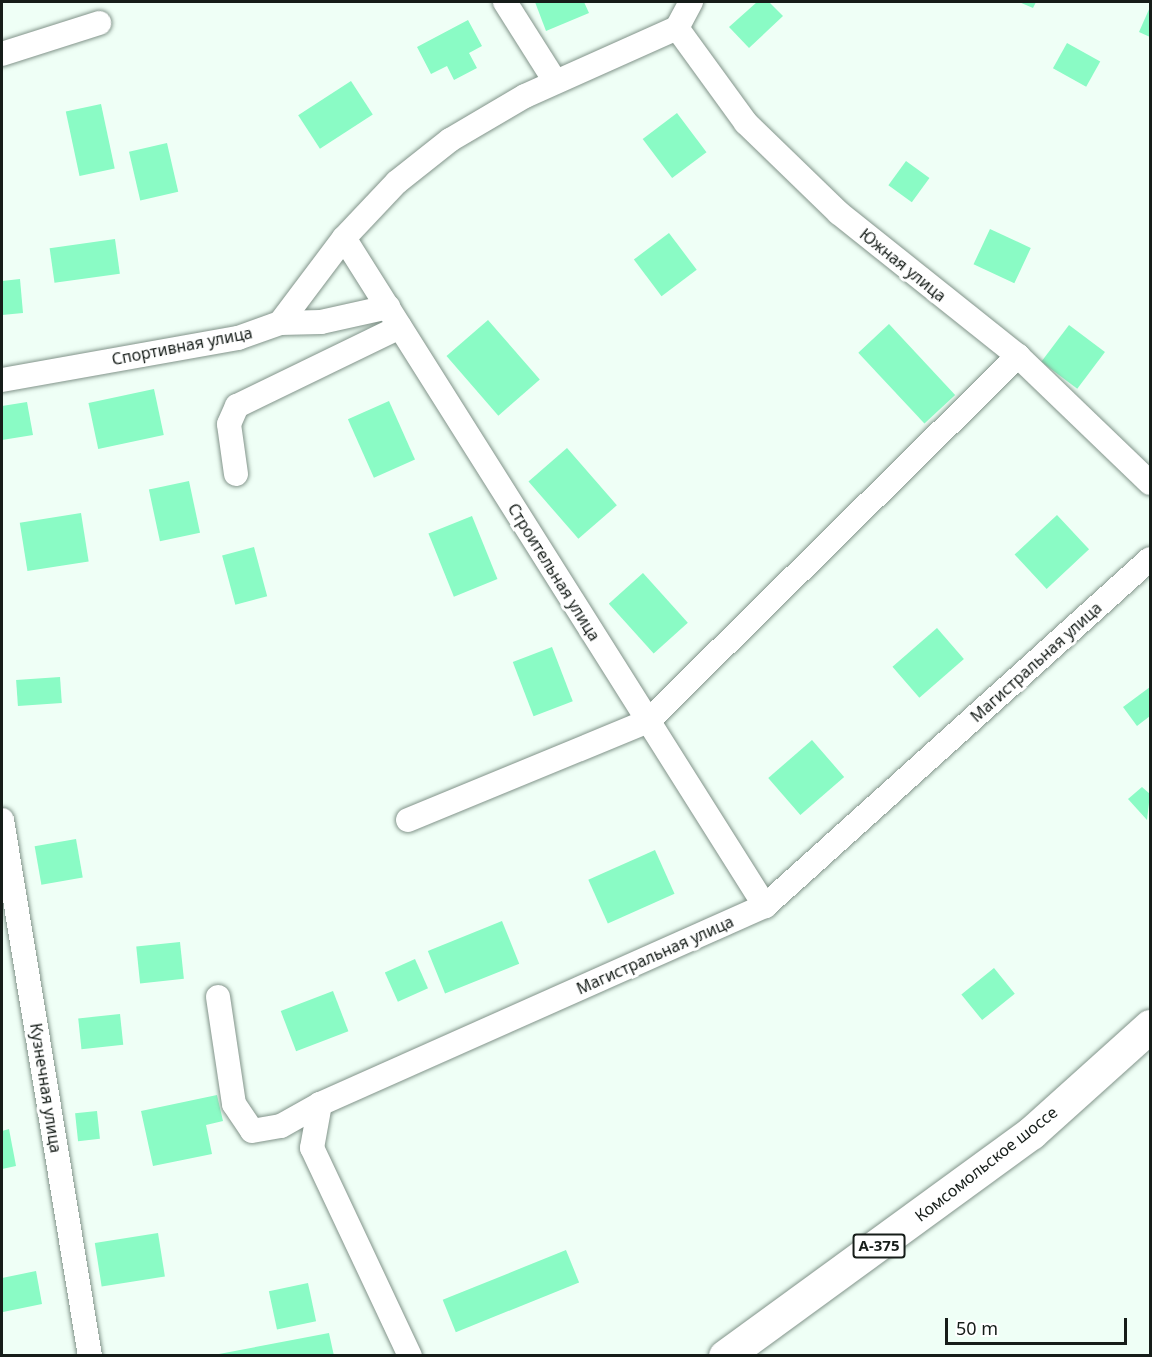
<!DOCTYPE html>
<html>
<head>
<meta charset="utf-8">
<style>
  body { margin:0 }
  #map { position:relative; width:1152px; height:1357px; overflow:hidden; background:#effff6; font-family:"Noto Sans",sans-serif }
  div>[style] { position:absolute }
  .building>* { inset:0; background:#8afbc5; transform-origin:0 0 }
  .roads { filter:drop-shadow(0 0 2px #82948a) drop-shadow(0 0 2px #82948a) }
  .minor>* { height:24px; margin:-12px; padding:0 12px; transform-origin:12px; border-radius:12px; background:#fff }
  .highway>* { height:33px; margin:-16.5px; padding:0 16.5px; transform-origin:16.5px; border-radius:16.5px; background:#fff }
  span { translate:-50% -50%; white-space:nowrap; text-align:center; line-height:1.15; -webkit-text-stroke:6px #fff; paint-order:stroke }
  .shield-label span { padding:2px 4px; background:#fff; border:2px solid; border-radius:4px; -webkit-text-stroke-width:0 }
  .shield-label { font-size:15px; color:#161d19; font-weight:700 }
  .street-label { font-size:16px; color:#161d19 }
  .frame { position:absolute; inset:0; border:3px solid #161d19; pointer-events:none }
  .scale { position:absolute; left:945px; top:1318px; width:182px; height:27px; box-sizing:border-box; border:3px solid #161d19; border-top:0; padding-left:8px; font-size:18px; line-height:21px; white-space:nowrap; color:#161d19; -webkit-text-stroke:4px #fff; paint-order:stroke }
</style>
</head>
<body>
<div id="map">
  <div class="building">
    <div style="clip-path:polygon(535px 2px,584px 2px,589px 13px,546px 31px)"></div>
    <div style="clip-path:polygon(757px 2px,769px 2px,783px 16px,749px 48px,729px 27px)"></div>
    <div style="clip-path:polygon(1019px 2px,1036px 2px,1033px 8px)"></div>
    <div style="clip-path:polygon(1150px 7px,1150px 37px,1139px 32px)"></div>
    <div style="clip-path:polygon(468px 20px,482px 46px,469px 53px,477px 68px,454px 80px,447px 66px,431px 74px,417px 47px)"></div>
    <div style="left:1067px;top:43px;width:38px;height:29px;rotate:29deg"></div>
    <div style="left:351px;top:81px;width:40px;height:63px;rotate:57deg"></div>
    <div style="left:101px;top:104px;width:66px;height:36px;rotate:78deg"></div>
    <div style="left:677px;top:113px;width:49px;height:43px;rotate:53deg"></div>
    <div style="left:167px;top:143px;width:50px;height:39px;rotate:77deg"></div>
    <div style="left:906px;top:161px;width:29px;height:30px;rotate:36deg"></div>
    <div style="left:990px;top:229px;width:45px;height:39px;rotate:25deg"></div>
    <div style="left:669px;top:233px;width:46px;height:44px;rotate:53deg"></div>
    <div style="left:115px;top:239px;width:35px;height:66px;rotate:82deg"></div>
    <div style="clip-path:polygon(20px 279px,23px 313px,2px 315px,2px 281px)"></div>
    <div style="left:488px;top:320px;width:79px;height:55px;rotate:49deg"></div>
    <div style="left:889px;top:324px;width:97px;height:42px;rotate:47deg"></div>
    <div style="left:1069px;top:325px;width:45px;height:46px;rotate:37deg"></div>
    <div style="left:154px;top:389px;width:47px;height:67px;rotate:78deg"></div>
    <div style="left:389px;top:401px;width:64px;height:45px;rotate:66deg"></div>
    <div style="clip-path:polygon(27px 402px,33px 435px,2px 440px,2px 406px)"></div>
    <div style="left:567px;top:448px;width:76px;height:51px;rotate:49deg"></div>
    <div style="left:189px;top:481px;width:53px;height:41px;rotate:78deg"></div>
    <div style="left:81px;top:513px;width:49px;height:62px;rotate:81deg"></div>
    <div style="left:1057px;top:515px;width:47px;height:58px;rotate:47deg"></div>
    <div style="left:472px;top:516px;width:68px;height:47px;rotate:68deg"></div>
    <div style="left:254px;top:547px;width:51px;height:33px;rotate:75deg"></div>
    <div style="left:643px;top:573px;width:67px;height:46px;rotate:48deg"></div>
    <div style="left:937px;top:628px;width:41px;height:59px;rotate:49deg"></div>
    <div style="left:552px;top:647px;width:58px;height:42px;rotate:69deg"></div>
    <div style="left:60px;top:677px;width:26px;height:44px;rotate:86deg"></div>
    <div style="clip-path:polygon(1150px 687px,1150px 716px,1137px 726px,1123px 707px)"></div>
    <div style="left:812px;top:740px;width:49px;height:58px;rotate:49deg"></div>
    <div style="clip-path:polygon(1142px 787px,1150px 794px,1147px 820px,1128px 799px)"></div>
    <div style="left:76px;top:839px;width:39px;height:42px;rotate:80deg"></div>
    <div style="left:655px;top:850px;width:48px;height:73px;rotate:66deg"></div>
    <div style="left:502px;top:921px;width:46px;height:80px;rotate:68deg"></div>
    <div style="left:180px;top:942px;width:37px;height:44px;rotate:84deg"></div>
    <div style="left:415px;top:959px;width:32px;height:33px;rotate:66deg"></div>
    <div style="left:994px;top:968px;width:33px;height:42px;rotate:51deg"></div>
    <div style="left:333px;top:991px;width:43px;height:56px;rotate:69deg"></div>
    <div style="left:120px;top:1014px;width:31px;height:42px;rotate:84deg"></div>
    <div style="clip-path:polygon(217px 1095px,223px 1121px,206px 1125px,212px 1154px,153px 1166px,141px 1111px)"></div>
    <div style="left:97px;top:1111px;width:28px;height:22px;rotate:84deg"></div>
    <div style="clip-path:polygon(9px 1129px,16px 1166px,2px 1169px,2px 1131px)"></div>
    <div style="left:158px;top:1233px;width:44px;height:64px;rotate:81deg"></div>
    <div style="left:566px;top:1250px;width:35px;height:133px;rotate:68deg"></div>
    <div style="clip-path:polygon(36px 1271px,42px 1304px,3px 1312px,2px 1278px)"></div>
    <div style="left:308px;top:1283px;width:39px;height:40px;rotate:78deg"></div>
    <div style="clip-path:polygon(329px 1333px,334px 1356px,219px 1356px,219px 1354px)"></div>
  </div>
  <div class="roads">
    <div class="minor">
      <div style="left:505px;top:2px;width:93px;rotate:57.7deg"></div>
      <div style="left:677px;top:28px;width:117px;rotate:54deg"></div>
      <div style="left:746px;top:123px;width:129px;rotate:44.1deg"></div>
      <div style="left:839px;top:213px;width:229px;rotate:38.6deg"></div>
      <div style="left:1018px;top:356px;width:183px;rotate:43.9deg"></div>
      <div style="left:2px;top:54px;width:102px;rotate:-17.7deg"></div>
      <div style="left:344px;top:238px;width:790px;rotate:57.78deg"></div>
      <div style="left:280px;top:323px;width:41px;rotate:-1.4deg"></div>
      <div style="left:321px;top:322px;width:69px;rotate:-12.6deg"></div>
      <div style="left:2px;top:380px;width:240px;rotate:-10.1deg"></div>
      <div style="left:238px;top:338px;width:45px;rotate:-19.7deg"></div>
      <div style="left:280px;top:323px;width:106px;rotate:-53deg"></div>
      <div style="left:344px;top:238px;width:77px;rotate:-46.6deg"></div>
      <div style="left:397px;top:182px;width:68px;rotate:-38.4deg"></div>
      <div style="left:450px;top:140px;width:87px;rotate:-30.4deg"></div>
      <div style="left:525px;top:96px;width:167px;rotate:-24.1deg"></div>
      <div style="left:677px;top:28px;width:30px;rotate:-62deg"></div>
      <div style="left:236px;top:474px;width:50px;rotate:-98deg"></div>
      <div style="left:229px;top:424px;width:20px;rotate:-66deg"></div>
      <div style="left:237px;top:406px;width:181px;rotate:-25.9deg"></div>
      <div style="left:2px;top:820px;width:543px;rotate:80.68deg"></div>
      <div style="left:408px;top:820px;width:260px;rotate:-22.4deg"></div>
      <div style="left:648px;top:721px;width:520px;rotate:-44.61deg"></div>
      <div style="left:218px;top:997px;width:108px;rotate:81.5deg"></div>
      <div style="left:234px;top:1104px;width:32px;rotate:56deg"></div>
      <div style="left:252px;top:1131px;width:29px;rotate:-10deg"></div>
      <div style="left:281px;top:1126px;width:45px;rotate:-29.4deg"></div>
      <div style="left:410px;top:1356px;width:230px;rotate:-115.2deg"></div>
      <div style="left:312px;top:1148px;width:45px;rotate:-79.7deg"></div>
      <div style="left:320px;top:1104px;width:487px;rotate:-24deg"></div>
      <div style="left:765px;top:906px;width:518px;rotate:-42.03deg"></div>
    </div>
    <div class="highway">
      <div style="left:725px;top:1356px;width:379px;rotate:-36.1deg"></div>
      <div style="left:1031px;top:1133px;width:160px;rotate:-42deg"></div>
    </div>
  </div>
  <div class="shield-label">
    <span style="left:879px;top:1246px">А-375</span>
  </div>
  <div class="street-label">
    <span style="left:903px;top:265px;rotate:39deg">Южная улица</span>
    <span style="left:182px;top:346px;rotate:-11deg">Спортивная улица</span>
    <span style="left:554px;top:572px;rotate:58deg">Строительная улица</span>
    <span style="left:1036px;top:662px;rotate:-42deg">Магистральная улица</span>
    <span style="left:655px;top:955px;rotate:-24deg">Магистральная улица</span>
    <span style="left:46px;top:1088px;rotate:81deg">Кузнечная улица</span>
    <span style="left:986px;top:1164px;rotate:-38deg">Комсомольское шоссе</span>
  </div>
  <div class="frame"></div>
  <div class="scale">50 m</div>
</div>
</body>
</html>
